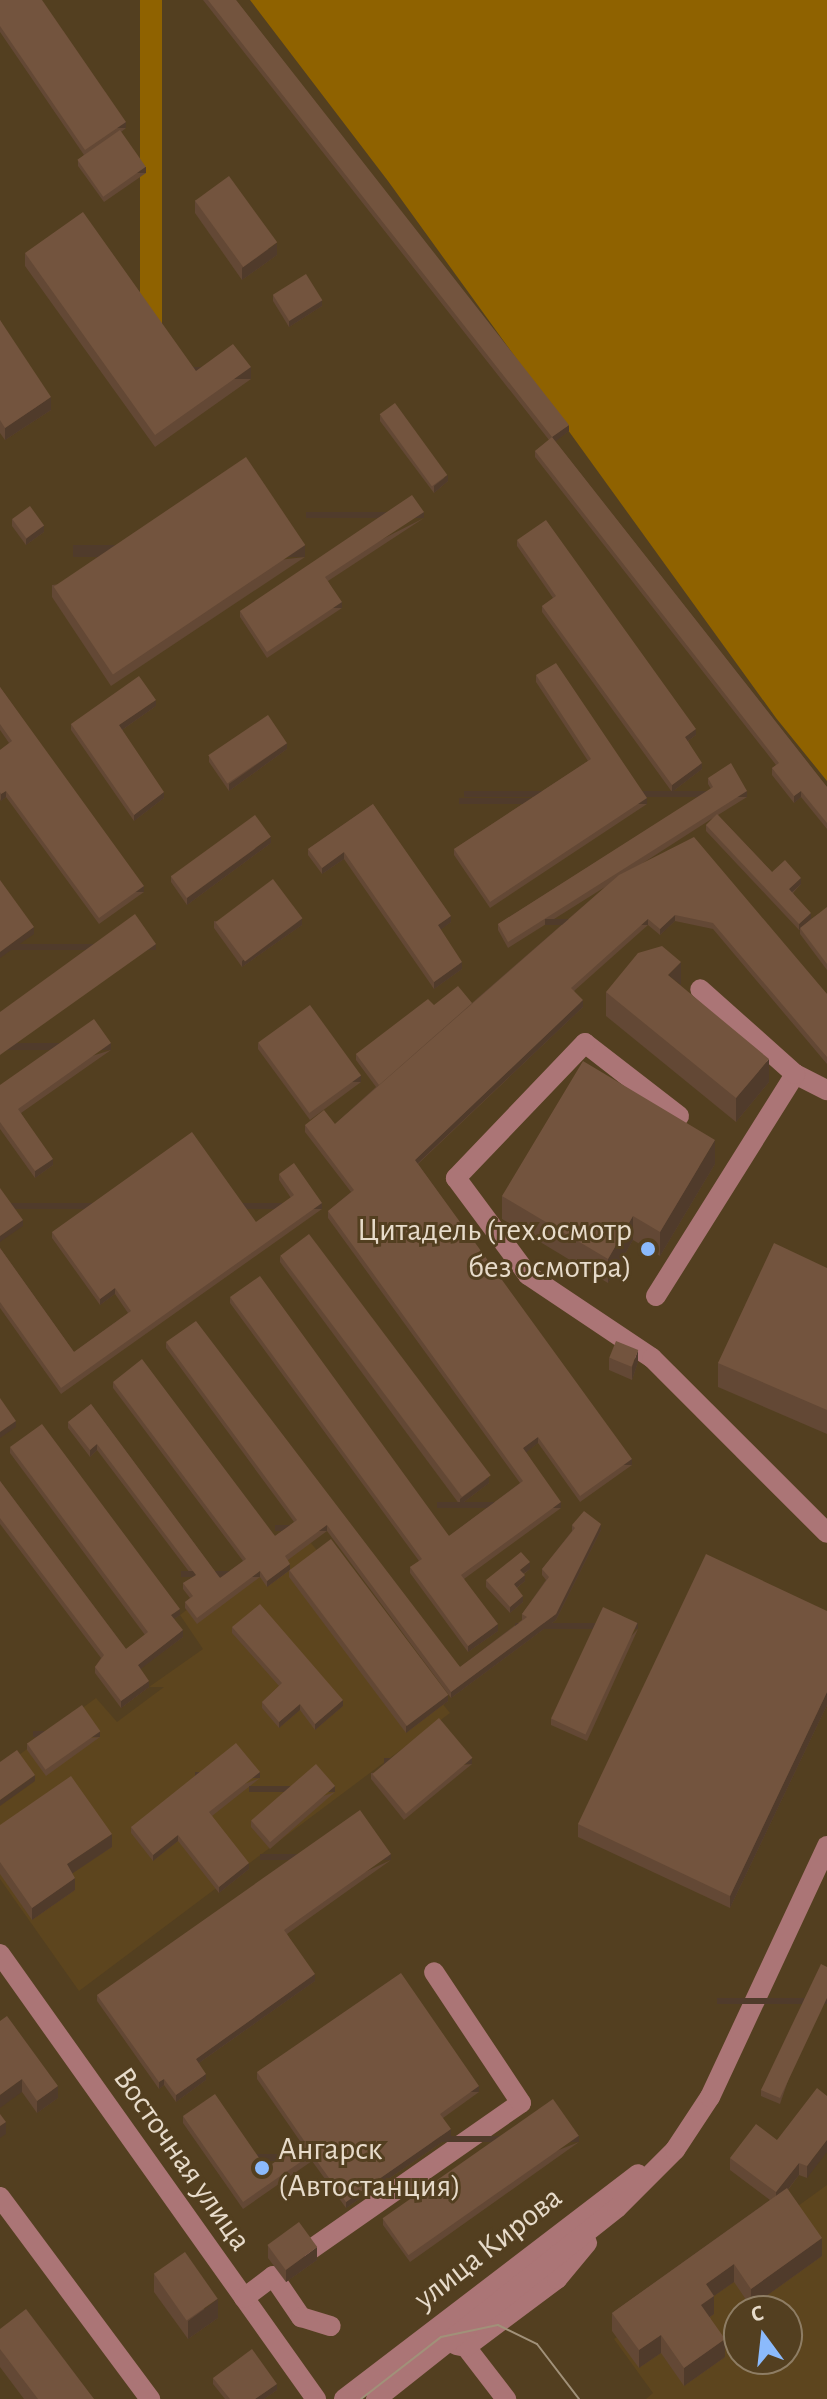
<!DOCTYPE html>
<html>
<head>
<meta charset="utf-8">
<style>
  body { margin:0 }
  #map { position:relative; width:827px; height:2399px; overflow:hidden; background:#533f20; font-family:"Alegreya Sans",sans-serif }
  div>[style] { position:absolute }
  .built>* { inset:0; background:#5d451e }
  .green>* { inset:0; background:#8f6200; transform-origin:0 0 }
  .minor>* { height:20px; margin:-10px; padding:0 10px; transform-origin:10px; border-radius:10px; background:#ab7576 }
  .tram>* { height:2px; margin:-1px; padding:0 1px; transform-origin:1px; border-radius:1px; background:#a19179 }
  .wall>* { inset:0; background:#634835 }
  .shaded-wall>* { inset:0; background:#503b2b; transform-origin:0 0 }
  .building>* { inset:0; background:#73543e; transform-origin:0 0 }
  .dots>* { width:22px; height:22px; translate:-50% -50%; box-sizing:border-box; border:4px solid #533f20; border-radius:50% }
  span { translate:-50% -50%; white-space:nowrap; text-align:center; line-height:1.15; -webkit-text-stroke:6px #533f20; paint-order:stroke }
  .poi-label { font-size:32px; color:#e7dbca }
  .right { translate:-100% -50%; text-align:right }
  .left { translate:0 -50%; text-align:left }
  .street-label { font-size:32px; color:#e7dbca }
  .north { position:absolute; left:723px; top:2295px; width:80px; height:80px; box-sizing:border-box; background:#533f20; border:2px solid #8e7d64; border-radius:50%; rotate:345deg; font-size:22px; font-weight:700; line-height:32px; text-align:center; color:#e7dbca }
  .north::after { content:''; display:block; margin:auto; width:28px; height:36px; background:#8bbafc; clip-path:polygon(50% 0,100% 100%,50% 72%,0 100%) }
</style>
</head>
<body>
<div id="map">
  <div class="built">
    <div style="clip-path:polygon(297px 1526px,450px 1713px,79px 1991px,0 1879px,0 1769px,96px 1698px,117px 1722px,164px 1687px,149px 1687px,203px 1649px,180px 1615px)"></div>
    <div style="clip-path:polygon(evenodd,827px 2185px,827px 2399px,646px 2399px,653px 2393px,614px 2339px,827px 2185px,739px 2311px,787px 2311px,787px 2359px,739px 2359px,739px 2311px)"></div>
  </div>
  <div class="green">
    <div style="left:140px;top:0;width:22px;height:326px"></div>
    <div style="clip-path:polygon(250px 0,827px 0,827px 781px,776px 718px,388px 181px)"></div>
  </div>
  <div class="minor">
    <div style="left:795px;top:1074px;width:36px;rotate:27deg"></div>
    <div style="left:679px;top:1116px;width:119px;rotate:-142.2deg"></div>
    <div style="left:585px;top:1043px;width:187px;rotate:133.7deg"></div>
    <div style="left:456px;top:1178px;width:121px;rotate:53.4deg"></div>
    <div style="left:528px;top:1275px;width:149px;rotate:33.8deg"></div>
    <div style="left:652px;top:1358px;width:247px;rotate:45deg"></div>
    <div style="left:656px;top:1296px;width:262px;rotate:-57.9deg"></div>
    <div style="left:795px;top:1074px;width:127px;rotate:-138.2deg"></div>
    <div style="left:0;top:1954px;width:546px;rotate:54.62deg"></div>
    <div style="left:0;top:2197px;width:252px;rotate:53.4deg"></div>
    <div style="left:310px;top:2250px;width:257px;rotate:-34.9deg"></div>
    <div style="left:521px;top:2103px;width:157px;rotate:-123.6deg"></div>
    <div style="left:244px;top:2298px;width:36px;rotate:-37deg"></div>
    <div style="left:273px;top:2276px;width:50px;rotate:55.7deg"></div>
    <div style="left:301px;top:2317px;width:31px;rotate:17deg"></div>
    <div style="left:456px;top:2345px;width:10px;rotate:11deg"></div>
    <div style="left:466px;top:2347px;width:66px;rotate:52.4deg"></div>
    <div style="left:466px;top:2347px;width:114px;rotate:-36.8deg"></div>
    <div style="left:557px;top:2279px;width:47px;rotate:-50.2deg"></div>
    <div style="left:344px;top:2399px;width:370px;rotate:-37.4deg"></div>
    <div style="left:376px;top:2399px;width:308px;rotate:-38.4deg"></div>
    <div style="left:617px;top:2208px;width:82px;rotate:-45deg"></div>
    <div style="left:675px;top:2150px;width:64px;rotate:-56.6deg"></div>
    <div style="left:710px;top:2097px;width:277px;rotate:-65deg"></div>
  </div>
  <div class="tram">
    <div style="left:361px;top:2399px;width:101px;rotate:-37.8deg"></div>
    <div style="left:441px;top:2337px;width:58px;rotate:-11.9deg"></div>
    <div style="left:498px;top:2325px;width:43px;rotate:26deg"></div>
    <div style="left:537px;top:2344px;width:69px;rotate:52.6deg"></div>
  </div>
  <div class="wall">
    <div style="clip-path:polygon(0 0,126px 128px,121px 132px,146px 173px,104px 202px,78px 166px,78px 160px,84px 155px,0 32px)"></div>
    <div style="clip-path:polygon(203px 0,236px 0,569px 431px,555px 441px,827px 787px,827px 829px,801px 797px,794px 803px,772px 775px,772px 768px,776px 765px,535px 457px,535px 451px,549px 440px)"></div>
    <div style="clip-path:polygon(195px 200px,277px 255px,242px 280px,195px 213px)"></div>
    <div style="clip-path:polygon(25px 253px,196px 371px,251px 379px,155px 447px,25px 266px)"></div>
    <div style="clip-path:polygon(273px 295px,322px 306px,289px 327px,273px 301px)"></div>
    <div style="clip-path:polygon(0 320px,51px 410px,5px 440px,0 433px)"></div>
    <div style="clip-path:polygon(380px 415px,448px 481px,434px 493px,380px 421px)"></div>
    <div style="clip-path:polygon(424px 518px,328px 581px,342px 608px,267px 658px,240px 617px,240px 611px)"></div>
    <div style="clip-path:polygon(12px 519px,44px 532px,26px 545px,12px 526px)"></div>
    <div style="clip-path:polygon(517px 540px,696px 735px,688px 741px,702px 769px,672px 792px,542px 612px,542px 606px,553px 598px,517px 546px)"></div>
    <div style="clip-path:polygon(305px 557px,111px 686px,52px 597px,52px 585px)"></div>
    <div style="clip-path:polygon(536px 675px,647px 804px,490px 908px,454px 855px,454px 849px,588px 761px,536px 682px)"></div>
    <div style="clip-path:polygon(0 687px,144px 892px,99px 924px,6px 797px,1px 801px,0 799px,0 750px,9px 743px,0 730px)"></div>
    <div style="clip-path:polygon(156px 706px,122px 730px,164px 798px,134px 821px,71px 730px,71px 724px)"></div>
    <div style="clip-path:polygon(287px 749px,229px 791px,209px 762px,209px 756px)"></div>
    <div style="clip-path:polygon(708px 778px,747px 797px,718px 815px,772px 872px,801px 884px,793px 893px,811px 919px,827px 908px,827px 970px,800px 934px,800px 930px,799px 930px,706px 831px,706px 825px,713px 818px,643px 863px,827px 994px,827px 1064px,713px 929px,675px 921px,660px 935px,648px 925px,574px 991px,583px 1007px,418px 1164px,632px 1465px,580px 1502px,538px 1443px,526px 1452px,561px 1508px,464px 1579px,498px 1631px,468px 1652px,410px 1573px,410px 1567px,419px 1561px,230px 1303px,230px 1297px,449px 1536px,520px 1483px,328px 1218px,328px 1211px,351px 1192px,305px 1132px,305px 1125px,335px 1124px,376px 1087px,356px 1060px,356px 1054px,434px 1005px,472px 1003px,605px 887px,508px 948px,498px 930px,498px 924px,711px 789px,708px 784px)"></div>
    <div style="clip-path:polygon(373px 804px,451px 922px,440px 930px,462px 969px,434px 989px,344px 859px,322px 874px,308px 855px,308px 849px)"></div>
    <div style="clip-path:polygon(271px 843px,187px 905px,171px 882px,171px 876px)"></div>
    <div style="clip-path:polygon(214px 921px,302px 925px,242px 967px,214px 928px)"></div>
    <div style="clip-path:polygon(680px 986px,769px 1082px,736px 1122px,606px 1016px,606px 992px)"></div>
    <div style="clip-path:polygon(258px 1043px,361px 1082px,310px 1120px,258px 1049px)"></div>
    <div style="clip-path:polygon(111px 1050px,21px 1113px,53px 1165px,35px 1178px,0 1129px,0 1085px)"></div>
    <div style="clip-path:polygon(715px 1164px,660px 1256px,633px 1240px,608px 1283px,502px 1219px,502px 1196px)"></div>
    <div style="clip-path:polygon(279px 1174px,322px 1209px,61px 1394px,0 1308px,0 1248px,74px 1352px,128px 1313px,115px 1294px,100px 1305px,52px 1238px,52px 1232px,256px 1222px,291px 1198px,279px 1180px)"></div>
    <div style="clip-path:polygon(280px 1256px,489px 1483px,460px 1505px,280px 1262px)"></div>
    <div style="clip-path:polygon(827px 1268px,827px 1434px,718px 1387px,718px 1363px)"></div>
    <div style="clip-path:polygon(166px 1342px,460px 1667px,522px 1620px,522px 1614px,546px 1580px,542px 1575px,542px 1569px,572px 1531px,572px 1525px,601px 1530px,556px 1620px,451px 1698px,327px 1531px,288px 1560px,290px 1569px,448px 1701px,406px 1733px,289px 1577px,289px 1571px,267px 1587px,260px 1577px,197px 1624px,185px 1608px,185px 1602px,190px 1598px,183px 1589px,183px 1583px,193px 1577px,97px 1450px,90px 1457px,68px 1428px,68px 1422px,91px 1404px,220px 1578px,243px 1561px,113px 1388px,113px 1382px,275px 1536px,294px 1522px,166px 1348px)"></div>
    <div style="clip-path:polygon(609px 1358px,638px 1362px,632px 1380px,609px 1370px)"></div>
    <div style="clip-path:polygon(10px 1447px,180px 1615px,174px 1619px,183px 1637px,140px 1669px,149px 1687px,121px 1708px,95px 1673px,95px 1667px,101px 1658px,0 1524px,0 1481px,126px 1649px,145px 1635px,10px 1453px)"></div>
    <div style="clip-path:polygon(530px 1569px,524px 1574px,525px 1581px,517px 1588px,523px 1602px,510px 1613px,486px 1587px,486px 1580px)"></div>
    <div style="clip-path:polygon(827px 1611px,827px 1705px,730px 1908px,578px 1837px,578px 1824px)"></div>
    <div style="clip-path:polygon(232px 1627px,343px 1706px,315px 1730px,300px 1710px,279px 1728px,262px 1708px,262px 1702px,279px 1686px,232px 1633px)"></div>
    <div style="clip-path:polygon(638px 1629px,587px 1741px,551px 1725px,551px 1719px)"></div>
    <div style="clip-path:polygon(100px 1737px,46px 1776px,27px 1750px,27px 1743px)"></div>
    <div style="clip-path:polygon(472px 1764px,404px 1820px,371px 1779px,371px 1773px)"></div>
    <div style="clip-path:polygon(260px 1778px,212px 1816px,249px 1869px,219px 1893px,178px 1841px,153px 1861px,131px 1833px,131px 1827px)"></div>
    <div style="clip-path:polygon(335px 1792px,270px 1849px,251px 1827px,251px 1821px)"></div>
    <div style="clip-path:polygon(0 1825px,112px 1847px,72px 1873px,75px 1890px,32px 1920px,0 1874px)"></div>
    <div style="clip-path:polygon(391px 1860px,287px 1934px,315px 1981px,199px 2063px,206px 2080px,176px 2102px,164px 2085px,159px 2089px,97px 2001px,97px 1995px)"></div>
    <div style="clip-path:polygon(827px 1967px,780px 2104px,761px 2096px,761px 2090px)"></div>
    <div style="clip-path:polygon(0 2021px,58px 2098px,37px 2113px,22px 2092px)"></div>
    <div style="clip-path:polygon(257px 2072px,479px 2092px,443px 2118px,451px 2136px,346px 2208px,312px 2161px,243px 2209px,183px 2123px,183px 2116px,266px 2168px,302px 2144px,257px 2079px)"></div>
    <div style="clip-path:polygon(827px 2096px,807px 2178px,799px 2175px,788px 2190px,822px 2256px,751px 2307px,734px 2282px,714px 2296px,714px 2314px,710px 2317px,725px 2357px,684px 2386px,661px 2353px,639px 2368px,612px 2331px,612px 2313px,770px 2200px,730px 2170px,730px 2158px,777px 2140px)"></div>
    <div style="clip-path:polygon(579px 2142px,410px 2262px,383px 2225px,383px 2219px)"></div>
    <div style="clip-path:polygon(268px 2245px,317px 2260px,286px 2282px,268px 2258px)"></div>
    <div style="clip-path:polygon(154px 2274px,218px 2318px,188px 2339px,154px 2292px)"></div>
    <div style="clip-path:polygon(0 2329px,94px 2399px,24px 2399px,0 2367px)"></div>
    <div style="clip-path:polygon(213px 2378px,277px 2390px,264px 2399px,225px 2399px,213px 2384px)"></div>
  </div>
  <div class="shaded-wall">
    <div style="left:126px;top:122px;width:6px;height:50px;rotate:90deg"></div>
    <div style="left:146px;top:167px;width:6px;height:51px;rotate:90deg"></div>
    <div style="clip-path:polygon(277px 243px,277px 255px,242px 280px,242px 268px)"></div>
    <div style="clip-path:polygon(322px 300px,322px 306px,289px 327px,289px 320px)"></div>
    <div style="left:251px;top:367px;width:12px;height:118px;rotate:90deg"></div>
    <div style="clip-path:polygon(51px 397px,51px 410px,5px 440px,5px 428px)"></div>
    <div style="clip-path:polygon(569px 425px,569px 431px,552px 444px,552px 437px)"></div>
    <div style="clip-path:polygon(448px 475px,448px 481px,434px 493px,434px 486px)"></div>
    <div style="left:424px;top:512px;width:6px;height:118px;rotate:90deg"></div>
    <div style="clip-path:polygon(44px 525px,44px 532px,26px 545px,26px 539px)"></div>
    <div style="left:305px;top:545px;width:12px;height:232px;rotate:90deg"></div>
    <div style="left:342px;top:602px;width:6px;height:90px;rotate:90deg"></div>
    <div style="clip-path:polygon(156px 700px,156px 706px,119px 732px,119px 725px)"></div>
    <div style="clip-path:polygon(696px 729px,696px 735px,685px 743px,685px 737px)"></div>
    <div style="clip-path:polygon(287px 743px,287px 749px,229px 791px,229px 784px)"></div>
    <div style="clip-path:polygon(702px 763px,702px 769px,672px 792px,672px 785px)"></div>
    <div style="clip-path:polygon(6px 791px,6px 797px,1px 801px,1px 794px)"></div>
    <div style="left:747px;top:791px;width:6px;height:283px;rotate:90deg"></div>
    <div style="clip-path:polygon(801px 791px,801px 797px,794px 803px,794px 796px)"></div>
    <div style="clip-path:polygon(164px 792px,164px 798px,134px 821px,134px 815px)"></div>
    <div style="left:647px;top:798px;width:6px;height:188px;rotate:90deg"></div>
    <div style="clip-path:polygon(271px 837px,271px 843px,187px 905px,187px 898px)"></div>
    <div style="clip-path:polygon(344px 852px,344px 859px,322px 874px,322px 868px)"></div>
    <div style="clip-path:polygon(801px 878px,801px 884px,789px 895px,789px 889px)"></div>
    <div style="left:144px;top:886px;width:6px;height:55px;rotate:90deg"></div>
    <div style="clip-path:polygon(811px 913px,811px 919px,799px 930px,799px 924px)"></div>
    <div style="clip-path:polygon(675px 915px,675px 921px,660px 935px,660px 929px)"></div>
    <div style="clip-path:polygon(451px 916px,451px 922px,438px 932px,438px 925px)"></div>
    <div style="clip-path:polygon(302px 918px,302px 925px,242px 967px,242px 961px)"></div>
    <div style="left:648px;top:919px;width:6px;height:103px;rotate:90deg"></div>
    <div style="clip-path:polygon(34px 927px,34px 934px,0 958px,0 952px)"></div>
    <div style="left:156px;top:944px;width:6px;height:191px;rotate:90deg"></div>
    <div style="clip-path:polygon(462px 962px,462px 969px,434px 989px,434px 982px)"></div>
    <div style="clip-path:polygon(681px 962px,681px 985px,668px 975px)"></div>
    <div style="clip-path:polygon(583px 1000px,583px 1007px,415px 1166px,415px 1160px)"></div>
    <div style="left:111px;top:1043px;width:7px;height:114px;rotate:90deg"></div>
    <div style="clip-path:polygon(769px 1059px,769px 1082px,736px 1122px,736px 1098px)"></div>
    <div style="left:361px;top:1076px;width:6px;height:64px;rotate:90deg"></div>
    <div style="clip-path:polygon(715px 1140px,715px 1164px,660px 1256px,660px 1232px)"></div>
    <div style="clip-path:polygon(53px 1159px,53px 1165px,35px 1178px,35px 1171px)"></div>
    <div style="left:322px;top:1203px;width:6px;height:320px;rotate:90deg"></div>
    <div style="clip-path:polygon(633px 1216px,633px 1240px,608px 1283px,608px 1259px)"></div>
    <div style="clip-path:polygon(23px 1220px,23px 1226px,0 1242px,0 1236px)"></div>
    <div style="clip-path:polygon(115px 1288px,115px 1294px,100px 1305px,100px 1299px)"></div>
    <div style="clip-path:polygon(638px 1350px,638px 1362px,632px 1380px,632px 1367px)"></div>
    <div style="clip-path:polygon(16px 1421px,16px 1427px,0 1438px,0 1432px)"></div>
    <div style="clip-path:polygon(538px 1437px,538px 1443px,523px 1455px,523px 1448px)"></div>
    <div style="clip-path:polygon(97px 1444px,97px 1450px,90px 1457px,90px 1450px)"></div>
    <div style="left:632px;top:1459px;width:6px;height:64px;rotate:90deg"></div>
    <div style="clip-path:polygon(489px 1477px,489px 1483px,460px 1505px,460px 1499px)"></div>
    <div style="left:561px;top:1502px;width:6px;height:124px;rotate:90deg"></div>
    <div style="clip-path:polygon(601px 1524px,601px 1530px,556px 1620px,451px 1698px,451px 1692px,556px 1614px)"></div>
    <div style="left:327px;top:1525px;width:6px;height:52px;rotate:90deg"></div>
    <div style="clip-path:polygon(530px 1562px,530px 1569px,520px 1576px,520px 1570px)"></div>
    <div style="clip-path:polygon(290px 1564px,290px 1570px,267px 1587px,267px 1581px)"></div>
    <div style="left:260px;top:1571px;width:6px;height:79px;rotate:90deg"></div>
    <div style="clip-path:polygon(525px 1575px,525px 1581px,514px 1590px,514px 1584px)"></div>
    <div style="clip-path:polygon(523px 1596px,523px 1602px,510px 1613px,510px 1607px)"></div>
    <div style="clip-path:polygon(180px 1609px,180px 1615px,171px 1621px,171px 1615px)"></div>
    <div style="left:638px;top:1623px;width:6px;height:123px;rotate:90deg"></div>
    <div style="clip-path:polygon(498px 1624px,498px 1631px,468px 1652px,468px 1646px)"></div>
    <div style="clip-path:polygon(183px 1630px,183px 1637px,138px 1671px,138px 1665px)"></div>
    <div style="clip-path:polygon(149px 1681px,149px 1687px,121px 1708px,121px 1701px)"></div>
    <div style="clip-path:polygon(827px 1692px,827px 1705px,730px 1908px,730px 1896px)"></div>
    <div style="clip-path:polygon(448px 1695px,448px 1701px,406px 1733px,406px 1726px)"></div>
    <div style="clip-path:polygon(343px 1700px,343px 1706px,315px 1730px,315px 1724px)"></div>
    <div style="clip-path:polygon(300px 1704px,300px 1710px,279px 1728px,279px 1722px)"></div>
    <div style="left:100px;top:1731px;width:6px;height:67px;rotate:90deg"></div>
    <div style="left:472px;top:1758px;width:6px;height:88px;rotate:90deg"></div>
    <div style="left:260px;top:1772px;width:6px;height:65px;rotate:90deg"></div>
    <div style="clip-path:polygon(35px 1775px,35px 1781px,0 1806px,0 1800px)"></div>
    <div style="left:335px;top:1786px;width:6px;height:86px;rotate:90deg"></div>
    <div style="clip-path:polygon(112px 1834px,112px 1847px,67px 1877px,67px 1864px)"></div>
    <div style="clip-path:polygon(178px 1835px,178px 1841px,153px 1861px,153px 1855px)"></div>
    <div style="left:391px;top:1854px;width:6px;height:131px;rotate:90deg"></div>
    <div style="clip-path:polygon(249px 1863px,249px 1869px,219px 1893px,219px 1887px)"></div>
    <div style="clip-path:polygon(75px 1878px,75px 1890px,32px 1920px,32px 1908px)"></div>
    <div style="clip-path:polygon(315px 1974px,315px 1981px,196px 2065px,196px 2059px)"></div>
    <div style="left:827px;top:1998px;width:6px;height:110px;rotate:90deg"></div>
    <div style="clip-path:polygon(206px 2074px,206px 2080px,176px 2102px,176px 2095px)"></div>
    <div style="clip-path:polygon(22px 2079px,22px 2092px,0 2108px,0 2095px)"></div>
    <div style="clip-path:polygon(164px 2079px,164px 2085px,159px 2089px,159px 2082px)"></div>
    <div style="clip-path:polygon(58px 2086px,58px 2098px,37px 2113px,37px 2101px)"></div>
    <div style="left:479px;top:2086px;width:6px;height:48px;rotate:90deg"></div>
    <div style="clip-path:polygon(6px 2122px,6px 2134px,0 2138px,0 2126px)"></div>
    <div style="clip-path:polygon(451px 2129px,451px 2136px,346px 2208px,346px 2202px)"></div>
    <div style="left:579px;top:2136px;width:6px;height:207px;rotate:90deg"></div>
    <div style="clip-path:polygon(827px 2140px,827px 2152px,807px 2178px,807px 2166px)"></div>
    <div style="left:312px;top:2154px;width:7px;height:84px;rotate:90deg"></div>
    <div style="clip-path:polygon(799px 2163px,799px 2175px,776px 2205px,776px 2192px)"></div>
    <div style="clip-path:polygon(822px 2238px,822px 2256px,751px 2307px,751px 2289px)"></div>
    <div style="clip-path:polygon(317px 2247px,317px 2260px,286px 2282px,286px 2270px)"></div>
    <div style="clip-path:polygon(734px 2264px,734px 2282px,714px 2296px,714px 2314px,701px 2323px,701px 2305px,706px 2284px)"></div>
    <div style="clip-path:polygon(218px 2299px,218px 2318px,188px 2339px,188px 2321px)"></div>
    <div style="clip-path:polygon(661px 2335px,661px 2353px,639px 2368px,639px 2350px)"></div>
    <div style="clip-path:polygon(725px 2339px,725px 2357px,684px 2386px,684px 2368px)"></div>
    <div style="clip-path:polygon(277px 2384px,277px 2390px,264px 2399px,255px 2399px)"></div>
  </div>
  <div class="building">
    <div style="clip-path:polygon(0 0,42px 0,126px 122px,85px 150px,0 26px)"></div>
    <div style="clip-path:polygon(208px 0,236px 0,569px 425px,552px 437px,827px 787px,827px 823px,801px 791px,794px 796px,772px 768px,779px 763px,535px 451px,552px 437px)"></div>
    <div style="left:120px;top:130px;width:45px;height:52px;rotate:55deg"></div>
    <div style="left:229px;top:176px;width:82px;height:42px;rotate:54deg"></div>
    <div style="clip-path:polygon(83px 212px,196px 371px,233px 344px,251px 367px,155px 435px,25px 253px)"></div>
    <div style="left:306px;top:274px;width:31px;height:39px;rotate:58deg"></div>
    <div style="clip-path:polygon(0 320px,51px 397px,5px 428px,0 420px)"></div>
    <div style="left:395px;top:403px;width:89px;height:19px;rotate:54deg"></div>
    <div style="left:246px;top:457px;width:106px;height:232px;rotate:56deg"></div>
    <div style="clip-path:polygon(412px 495px,424px 512px,325px 577px,342px 602px,267px 652px,240px 611px)"></div>
    <div style="left:30px;top:506px;width:24px;height:22px;rotate:54deg"></div>
    <div style="clip-path:polygon(546px 520px,696px 729px,685px 737px,702px 763px,672px 785px,542px 606px,556px 596px,517px 540px)"></div>
    <div style="clip-path:polygon(556px 663px,647px 798px,490px 902px,454px 849px,591px 759px,536px 675px)"></div>
    <div style="clip-path:polygon(139px 676px,156px 700px,119px 725px,164px 792px,134px 815px,71px 724px)"></div>
    <div style="clip-path:polygon(0 687px,144px 886px,99px 918px,6px 791px,1px 794px,0 792px,0 750px,12px 741px,0 724px)"></div>
    <div style="left:268px;top:715px;width:34px;height:72px;rotate:56deg"></div>
    <div style="clip-path:polygon(731px 763px,747px 791px,508px 942px,498px 924px,713px 787px,708px 778px)"></div>
    <div style="clip-path:polygon(373px 804px,451px 916px,438px 925px,462px 962px,434px 982px,344px 852px,322px 868px,308px 849px)"></div>
    <div style="clip-path:polygon(717px 814px,772px 872px,785px 860px,801px 878px,789px 889px,811px 913px,799px 924px,706px 825px)"></div>
    <div style="left:255px;top:815px;width:27px;height:104px;rotate:54deg"></div>
    <div style="clip-path:polygon(694px 837px,827px 994px,827px 1057px,713px 923px,675px 915px,660px 929px,648px 919px,571px 988px,583px 1000px,415px 1160px,632px 1459px,580px 1496px,538px 1437px,523px 1448px,561px 1502px,461px 1575px,498px 1624px,468px 1646px,410px 1567px,422px 1559px,230px 1297px,260px 1276px,449px 1536px,523px 1481px,328px 1211px,354px 1190px,305px 1125px,324px 1110px,335px 1124px,619px 875px)"></div>
    <div style="left:273px;top:879px;width:49px;height:72px;rotate:53deg"></div>
    <div style="clip-path:polygon(0 880px,34px 927px,0 952px)"></div>
    <div style="clip-path:polygon(827px 907px,827px 964px,800px 928px)"></div>
    <div style="clip-path:polygon(135px 914px,156px 944px,0 1055px,0 1012px)"></div>
    <div style="clip-path:polygon(662px 946px,681px 962px,668px 975px,769px 1059px,736px 1098px,606px 992px,638px 953px)"></div>
    <div style="clip-path:polygon(458px 986px,472px 1003px,379px 1085px,356px 1054px,428px 999px,434px 1005px)"></div>
    <div style="left:310px;top:1005px;width:87px;height:64px;rotate:54deg"></div>
    <div style="clip-path:polygon(94px 1019px,111px 1043px,18px 1109px,53px 1159px,35px 1171px,0 1122px,0 1085px)"></div>
    <div style="clip-path:polygon(583px 1061px,715px 1140px,660px 1232px,633px 1216px,608px 1259px,502px 1196px)"></div>
    <div style="clip-path:polygon(192px 1132px,256px 1222px,294px 1195px,279px 1174px,294px 1163px,322px 1203px,61px 1388px,0 1302px,0 1248px,74px 1352px,131px 1311px,115px 1288px,100px 1299px,52px 1232px)"></div>
    <div style="clip-path:polygon(0 1188px,23px 1220px,0 1236px)"></div>
    <div style="left:309px;top:1234px;width:302px;height:36px;rotate:53deg"></div>
    <div style="clip-path:polygon(774px 1243px,827px 1268px,827px 1410px,718px 1363px)"></div>
    <div style="clip-path:polygon(196px 1321px,460px 1667px,527px 1617px,522px 1614px,549px 1577px,542px 1569px,575px 1528px,572px 1525px,584px 1511px,601px 1524px,556px 1614px,451px 1692px,327px 1525px,285px 1556px,290px 1564px,267px 1581px,260px 1571px,197px 1618px,185px 1602px,193px 1596px,183px 1583px,196px 1575px,97px 1444px,90px 1450px,68px 1422px,91px 1404px,220px 1578px,246px 1559px,113px 1382px,142px 1359px,275px 1536px,297px 1520px,166px 1342px)"></div>
    <div style="left:616px;top:1341px;width:24px;height:18px;rotate:22deg"></div>
    <div style="clip-path:polygon(0 1398px,16px 1421px,0 1432px)"></div>
    <div style="clip-path:polygon(42px 1424px,180px 1609px,171px 1615px,183px 1630px,138px 1665px,149px 1681px,121px 1701px,95px 1667px,104px 1655px,0 1518px,0 1481px,126px 1649px,148px 1632px,10px 1447px)"></div>
    <div style="left:331px;top:1539px;width:195px;height:52px;rotate:53deg"></div>
    <div style="clip-path:polygon(521px 1552px,530px 1562px,520px 1570px,525px 1575px,514px 1584px,523px 1596px,510px 1607px,486px 1580px)"></div>
    <div style="clip-path:polygon(706px 1554px,827px 1611px,827px 1692px,730px 1896px,578px 1824px)"></div>
    <div style="clip-path:polygon(260px 1604px,343px 1700px,315px 1724px,300px 1704px,279px 1722px,262px 1702px,282px 1683px,232px 1627px)"></div>
    <div style="left:603px;top:1607px;width:38px;height:123px;rotate:25deg"></div>
    <div style="left:82px;top:1705px;width:32px;height:67px;rotate:55deg"></div>
    <div style="left:439px;top:1718px;width:52px;height:87px;rotate:50deg"></div>
    <div style="clip-path:polygon(236px 1743px,260px 1772px,209px 1812px,249px 1863px,219px 1887px,178px 1835px,153px 1855px,131px 1827px)"></div>
    <div style="clip-path:polygon(17px 1750px,35px 1775px,0 1800px,0 1762px)"></div>
    <div style="left:316px;top:1764px;width:29px;height:86px;rotate:49deg"></div>
    <div style="clip-path:polygon(71px 1776px,112px 1834px,67px 1864px,75px 1878px,32px 1908px,0 1862px,0 1825px)"></div>
    <div style="clip-path:polygon(360px 1810px,391px 1854px,284px 1930px,315px 1974px,196px 2059px,206px 2074px,176px 2095px,164px 2079px,159px 2082px,97px 1995px)"></div>
    <div style="clip-path:polygon(821px 1964px,827px 1967px,827px 1998px,780px 2098px,761px 2090px)"></div>
    <div style="clip-path:polygon(401px 1973px,479px 2086px,440px 2114px,451px 2129px,346px 2202px,312px 2154px,243px 2202px,183px 2116px,215px 2094px,266px 2168px,305px 2142px,257px 2072px)"></div>
    <div style="clip-path:polygon(7px 2016px,58px 2086px,37px 2101px,22px 2079px,0 2095px,0 2021px)"></div>
    <div style="clip-path:polygon(817px 2088px,827px 2096px,827px 2140px,807px 2166px,799px 2163px,776px 2192px,730px 2158px,756px 2124px,777px 2140px)"></div>
    <div style="left:553px;top:2099px;width:45px;height:208px;rotate:55deg"></div>
    <div style="clip-path:polygon(0 2114px,6px 2122px,0 2126px)"></div>
    <div style="clip-path:polygon(787px 2188px,822px 2238px,751px 2289px,734px 2264px,706px 2284px,714px 2296px,701px 2305px,725px 2339px,684px 2368px,661px 2335px,639px 2350px,612px 2313px)"></div>
    <div style="left:299px;top:2222px;width:31px;height:39px;rotate:54deg"></div>
    <div style="left:185px;top:2252px;width:57px;height:38px;rotate:55deg"></div>
    <div style="clip-path:polygon(26px 2309px,94px 2399px,38px 2399px,0 2349px,0 2329px)"></div>
    <div style="clip-path:polygon(252px 2349px,277px 2384px,255px 2399px,230px 2399px,213px 2378px)"></div>
  </div>
  <div class="dots">
    <div style="left:648px;top:1249px;background:#8bbafc"></div>
    <div style="left:262px;top:2168px;background:#8bbafc"></div>
  </div>
  <div class="poi-label">
    <span class="right" style="left:632px;top:1249px">Цитадель (тех.осмотр<br>без осмотра)</span>
    <span class="left" style="left:278px;top:2168px">Ангарск<br>(Автостанция)</span>
  </div>
  <div class="street-label">
    <span style="left:182px;top:2159px;rotate:55deg">Восточная улица</span>
    <span style="left:488px;top:2248px;rotate:-38deg">улица Кирова</span>
  </div>
  <div class="north">С</div>
</div>
</body>
</html>
